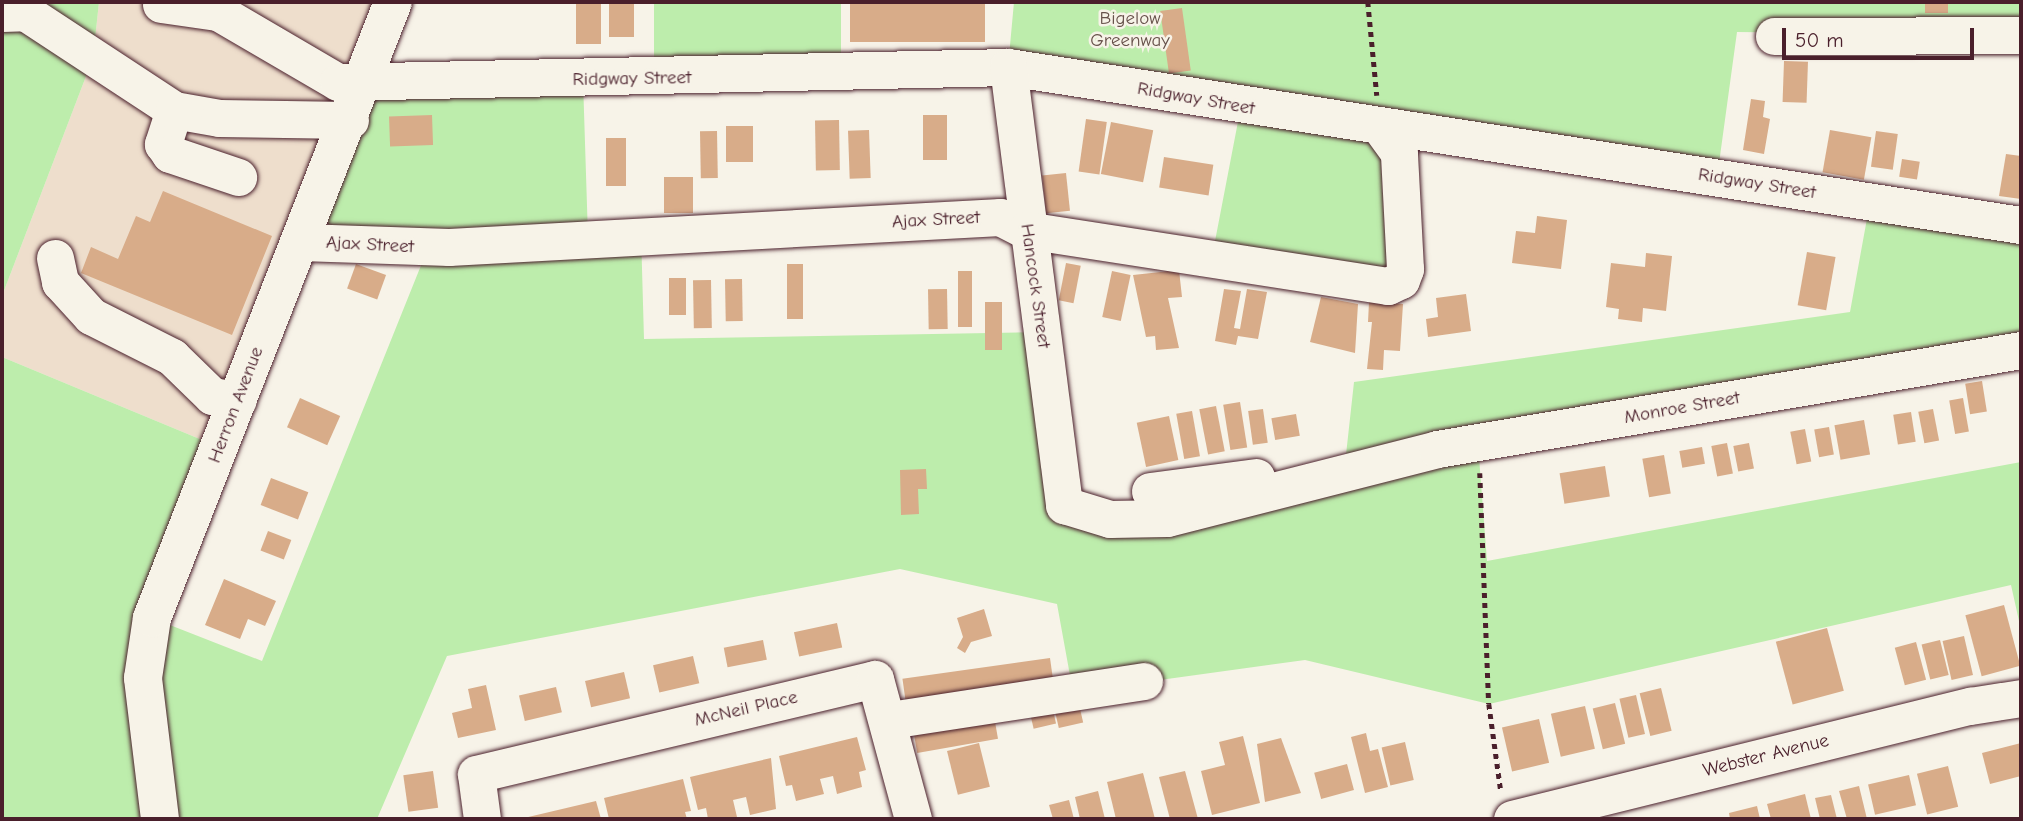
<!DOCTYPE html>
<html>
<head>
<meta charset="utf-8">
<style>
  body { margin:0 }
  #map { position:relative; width:2023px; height:821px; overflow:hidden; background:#f7f3e8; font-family:"Comic Neue",sans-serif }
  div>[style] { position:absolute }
  .built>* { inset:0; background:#eedecc }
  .green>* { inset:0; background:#bdedac; transform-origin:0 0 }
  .building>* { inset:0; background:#d8ac89; transform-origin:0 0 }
  .path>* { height:4.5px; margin-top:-2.25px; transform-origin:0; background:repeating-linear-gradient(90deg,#4a1f2b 0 5px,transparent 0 10px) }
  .roads { filter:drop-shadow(0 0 2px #4a1f2b) drop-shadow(0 0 2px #4a1f2b) }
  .minor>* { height:37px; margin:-18.5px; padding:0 18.5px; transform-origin:18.5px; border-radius:18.5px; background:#f7f3e8 }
  .major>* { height:38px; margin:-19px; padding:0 19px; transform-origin:19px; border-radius:19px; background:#f7f3e8 }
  span { translate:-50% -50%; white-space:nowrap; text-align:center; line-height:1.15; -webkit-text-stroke:5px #f7f3e8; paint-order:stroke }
  .park-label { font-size:19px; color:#67524b }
  .street-label { font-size:19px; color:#4a1f2b }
  .frame { position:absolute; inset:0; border:4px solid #4a1f2b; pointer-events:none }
  .scale { position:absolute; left:1782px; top:28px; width:192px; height:32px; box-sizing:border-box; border:4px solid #4a1f2b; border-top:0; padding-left:9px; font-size:21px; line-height:24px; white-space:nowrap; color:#4a1f2b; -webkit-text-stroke:5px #f7f3e8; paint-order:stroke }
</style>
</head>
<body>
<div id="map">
  <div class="built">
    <div style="clip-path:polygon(99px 2px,393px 2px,219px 447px,2px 357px,2px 296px,93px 58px)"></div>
  </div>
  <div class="green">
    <div style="clip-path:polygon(2px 2px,99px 2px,93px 58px,2px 296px)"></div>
    <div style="left:654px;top:2px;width:187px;height:76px"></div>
    <div style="clip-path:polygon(1014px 2px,2021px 2px,2021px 35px,1737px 32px,1717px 178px,1379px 125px,1388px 286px,1211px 262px,1241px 106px,1008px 67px)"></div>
    <div style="clip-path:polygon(583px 80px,588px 237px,641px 233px,644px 339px,1043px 332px,1064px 505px,1110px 519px,1344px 473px,1354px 382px,1850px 312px,1870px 202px,2021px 225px,2021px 357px,1478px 444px,1487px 561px,2021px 462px,2021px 630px,2011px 585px,1489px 704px,1305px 660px,1073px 692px,1057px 604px,900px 569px,447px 656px,377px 819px,2px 819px,2px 357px,219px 447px,152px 618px,262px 661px,428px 248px,301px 242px,365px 82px)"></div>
  </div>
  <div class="building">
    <div style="left:576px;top:2px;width:25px;height:42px"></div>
    <div style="left:609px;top:2px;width:25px;height:35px"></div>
    <div style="left:850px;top:2px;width:135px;height:40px"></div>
    <div style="left:1925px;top:2px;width:23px;height:11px"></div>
    <div style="left:1182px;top:8px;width:63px;height:22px;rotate:82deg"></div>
    <div style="left:1784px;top:61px;width:24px;height:41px;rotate:2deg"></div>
    <div style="clip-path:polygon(1751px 99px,1765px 101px,1763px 117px,1770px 119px,1764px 154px,1743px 150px)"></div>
    <div style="left:432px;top:115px;width:30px;height:43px;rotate:88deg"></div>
    <div style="left:923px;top:115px;width:24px;height:45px"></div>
    <div style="left:1086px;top:119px;width:21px;height:53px;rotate:8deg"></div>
    <div style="left:839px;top:120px;width:50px;height:24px;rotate:89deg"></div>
    <div style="left:1111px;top:122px;width:43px;height:53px;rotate:11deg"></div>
    <div style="left:726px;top:126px;width:27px;height:36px"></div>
    <div style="left:869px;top:130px;width:48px;height:21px;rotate:88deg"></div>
    <div style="left:1830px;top:130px;width:42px;height:43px;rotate:10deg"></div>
    <div style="left:717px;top:131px;width:47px;height:17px;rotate:89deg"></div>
    <div style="left:1876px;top:131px;width:22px;height:36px;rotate:8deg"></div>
    <div style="left:606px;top:138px;width:20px;height:48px"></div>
    <div style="clip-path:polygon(2006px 154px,2021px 156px,2021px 199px,1999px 196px)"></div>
    <div style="left:1164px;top:157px;width:50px;height:31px;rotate:9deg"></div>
    <div style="left:1902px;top:159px;width:18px;height:18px;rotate:9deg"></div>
    <div style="left:1066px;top:173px;width:38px;height:24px;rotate:84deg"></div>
    <div style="left:693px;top:177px;width:36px;height:29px;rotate:90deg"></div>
    <div style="clip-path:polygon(163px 191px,272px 236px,232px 335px,81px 273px,91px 247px,118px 259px,136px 216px,150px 222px)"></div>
    <div style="clip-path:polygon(1537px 216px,1567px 220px,1561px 269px,1512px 263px,1516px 231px,1535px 233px)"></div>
    <div style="left:1807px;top:252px;width:29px;height:54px;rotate:10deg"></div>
    <div style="clip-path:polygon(1646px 253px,1672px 256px,1666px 311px,1643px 308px,1642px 322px,1618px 319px,1619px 309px,1606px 307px,1611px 263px,1645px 267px)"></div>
    <div style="left:1066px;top:263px;width:15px;height:38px;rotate:11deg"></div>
    <div style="left:356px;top:264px;width:32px;height:26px;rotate:20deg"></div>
    <div style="left:787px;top:264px;width:16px;height:55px"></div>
    <div style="clip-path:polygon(1179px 270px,1182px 297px,1168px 298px,1179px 348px,1156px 350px,1155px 336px,1146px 337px,1133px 275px)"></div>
    <div style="left:958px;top:271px;width:14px;height:56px"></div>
    <div style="left:1112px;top:271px;width:19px;height:47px;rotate:12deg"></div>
    <div style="left:669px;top:278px;width:17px;height:37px"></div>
    <div style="left:742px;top:279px;width:42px;height:17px;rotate:89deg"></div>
    <div style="left:711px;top:280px;width:48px;height:18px;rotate:89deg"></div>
    <div style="left:947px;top:289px;width:40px;height:19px;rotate:89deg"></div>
    <div style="clip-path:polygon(1224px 289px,1241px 291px,1234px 328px,1240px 329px,1247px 289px,1267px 292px,1258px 339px,1238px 336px,1236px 345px,1215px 341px)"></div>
    <div style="clip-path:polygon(1466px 294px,1471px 331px,1428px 337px,1426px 319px,1438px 317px,1436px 298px)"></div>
    <div style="clip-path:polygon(1321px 297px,1358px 304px,1355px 353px,1310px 342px)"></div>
    <div style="left:985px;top:302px;width:17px;height:48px"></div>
    <div style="clip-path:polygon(1369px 302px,1403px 304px,1400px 351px,1384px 350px,1383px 370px,1367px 369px,1372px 322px,1368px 322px)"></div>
    <div style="left:1982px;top:381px;width:31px;height:17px;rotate:81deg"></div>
    <div style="left:300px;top:398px;width:44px;height:32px;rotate:24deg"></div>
    <div style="left:1963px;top:398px;width:34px;height:14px;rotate:80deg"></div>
    <div style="left:1240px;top:402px;width:46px;height:17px;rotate:81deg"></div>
    <div style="left:1216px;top:406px;width:46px;height:17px;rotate:79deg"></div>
    <div style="left:1263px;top:409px;width:34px;height:15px;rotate:82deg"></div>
    <div style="left:1933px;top:409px;width:32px;height:15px;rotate:79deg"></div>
    <div style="left:1192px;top:411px;width:46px;height:16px;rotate:80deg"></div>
    <div style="left:1911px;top:412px;width:30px;height:18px;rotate:81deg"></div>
    <div style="left:1296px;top:414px;width:22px;height:25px;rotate:80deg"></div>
    <div style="left:1169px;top:416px;width:45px;height:33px;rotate:78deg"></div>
    <div style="left:1864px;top:420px;width:35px;height:30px;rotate:80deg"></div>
    <div style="left:1829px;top:427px;width:28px;height:15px;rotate:80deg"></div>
    <div style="left:1805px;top:429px;width:33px;height:15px;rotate:79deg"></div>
    <div style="left:1727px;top:443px;width:31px;height:16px;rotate:79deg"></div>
    <div style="left:1749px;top:443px;width:26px;height:16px;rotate:79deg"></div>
    <div style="left:1702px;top:447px;width:17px;height:23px;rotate:80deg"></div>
    <div style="left:1664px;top:455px;width:39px;height:22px;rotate:80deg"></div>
    <div style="left:1605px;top:466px;width:31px;height:46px;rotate:81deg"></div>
    <div style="clip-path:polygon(926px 469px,927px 489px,918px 489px,919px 514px,901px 515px,900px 470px)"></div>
    <div style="left:271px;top:478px;width:40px;height:29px;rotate:21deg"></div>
    <div style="left:268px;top:531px;width:25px;height:21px;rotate:21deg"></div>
    <div style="clip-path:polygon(224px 579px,276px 601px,265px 626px,248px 619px,240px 639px,205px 625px)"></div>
    <div style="left:2004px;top:605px;width:63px;height:40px;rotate:75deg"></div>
    <div style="clip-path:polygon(984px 609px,992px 636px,971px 642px,965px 653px,957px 648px,963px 637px,957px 618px)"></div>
    <div style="left:837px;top:623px;width:25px;height:44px;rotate:78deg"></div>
    <div style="left:1827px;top:628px;width:65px;height:53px;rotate:75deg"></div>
    <div style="left:1964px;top:636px;width:40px;height:22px;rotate:77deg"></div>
    <div style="left:763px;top:640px;width:20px;height:40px;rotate:79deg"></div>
    <div style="left:1940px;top:640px;width:36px;height:19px;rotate:76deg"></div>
    <div style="left:1916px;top:642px;width:39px;height:22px;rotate:75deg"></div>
    <div style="left:693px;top:656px;width:28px;height:41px;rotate:77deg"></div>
    <div style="left:1050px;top:658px;width:22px;height:149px;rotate:82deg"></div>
    <div style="left:624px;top:672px;width:27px;height:40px;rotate:77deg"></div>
    <div style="clip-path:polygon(486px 685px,496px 730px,458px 738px,452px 713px,472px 708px,468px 689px)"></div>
    <div style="left:556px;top:687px;width:26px;height:38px;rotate:77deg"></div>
    <div style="left:1661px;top:688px;width:44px;height:22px;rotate:76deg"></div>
    <div style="left:1636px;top:695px;width:40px;height:17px;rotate:77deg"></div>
    <div style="left:1078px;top:700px;width:23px;height:25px;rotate:77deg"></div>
    <div style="left:1615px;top:703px;width:42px;height:23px;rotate:76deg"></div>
    <div style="left:1052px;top:706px;width:18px;height:23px;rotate:77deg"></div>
    <div style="left:1585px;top:706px;width:44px;height:35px;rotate:77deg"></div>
    <div style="left:994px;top:716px;width:23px;height:82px;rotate:80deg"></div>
    <div style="left:1539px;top:719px;width:45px;height:38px;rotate:77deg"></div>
    <div style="clip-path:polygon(1366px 733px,1370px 751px,1378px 749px,1388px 787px,1365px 793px,1351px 737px)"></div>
    <div style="clip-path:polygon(1243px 736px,1260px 803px,1212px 815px,1201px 771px,1225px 765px,1219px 742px)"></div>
    <div style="clip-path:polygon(857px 737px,866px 770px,859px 772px,862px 787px,837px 794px,833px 776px,820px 779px,824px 794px,796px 801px,792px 785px,786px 786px,779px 756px)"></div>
    <div style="clip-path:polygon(1281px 738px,1301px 793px,1265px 802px,1257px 744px)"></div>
    <div style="left:1405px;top:742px;width:39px;height:24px;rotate:77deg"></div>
    <div style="left:979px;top:743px;width:45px;height:33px;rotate:76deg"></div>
    <div style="clip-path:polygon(2021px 743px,2021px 776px,1990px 784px,1982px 753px)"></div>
    <div style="clip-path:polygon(771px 758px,776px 809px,750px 815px,746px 797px,733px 800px,737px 817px,708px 819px,706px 808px,698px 810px,690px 777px)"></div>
    <div style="left:1347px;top:764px;width:27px;height:34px;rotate:75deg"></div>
    <div style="left:1948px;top:766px;width:42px;height:32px;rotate:76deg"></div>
    <div style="left:433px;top:771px;width:37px;height:30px;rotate:82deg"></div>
    <div style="clip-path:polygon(1185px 771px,1198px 819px,1170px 819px,1159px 777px)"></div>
    <div style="clip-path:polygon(1143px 773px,1155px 819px,1116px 819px,1107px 782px)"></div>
    <div style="left:1909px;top:775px;width:31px;height:42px;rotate:77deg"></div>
    <div style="clip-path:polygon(683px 779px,691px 811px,685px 812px,687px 819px,609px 819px,604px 798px)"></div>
    <div style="clip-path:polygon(1859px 786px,1867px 819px,1847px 819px,1839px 791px)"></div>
    <div style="clip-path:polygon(1098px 791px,1105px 819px,1080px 819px,1075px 797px)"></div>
    <div style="clip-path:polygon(1805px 794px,1811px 819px,1771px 819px,1767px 804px)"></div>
    <div style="clip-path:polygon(1831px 795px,1837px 819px,1820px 819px,1815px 798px)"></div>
    <div style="clip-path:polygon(1069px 800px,1074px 819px,1053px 819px,1049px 805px)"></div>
    <div style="clip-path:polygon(596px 801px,601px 819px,525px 819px,524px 818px)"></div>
    <div style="clip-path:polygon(1757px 806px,1760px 819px,1730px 819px,1729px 813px)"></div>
  </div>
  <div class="path">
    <div style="left:1368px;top:2px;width:94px;rotate:84.5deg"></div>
    <div style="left:1480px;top:473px;width:231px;rotate:87.8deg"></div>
    <div style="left:1489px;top:704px;width:89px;rotate:82.2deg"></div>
  </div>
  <div class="roads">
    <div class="minor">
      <div style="left:161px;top:4px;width:58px;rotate:8deg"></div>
      <div style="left:218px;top:12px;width:139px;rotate:30.3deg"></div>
      <div style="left:338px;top:82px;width:670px;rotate:-1.28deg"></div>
      <div style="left:1008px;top:67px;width:1025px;rotate:8.87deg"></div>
      <div style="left:2px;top:13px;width:23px;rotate:-2deg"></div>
      <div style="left:25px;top:12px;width:178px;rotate:33.3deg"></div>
      <div style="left:174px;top:110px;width:46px;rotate:10.1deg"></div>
      <div style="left:219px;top:118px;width:131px;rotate:0.9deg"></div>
      <div style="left:1774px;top:36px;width:247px;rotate:-0.2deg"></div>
      <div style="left:1008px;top:67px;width:442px;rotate:82.7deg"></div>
      <div style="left:1064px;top:505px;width:48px;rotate:16.9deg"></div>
      <div style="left:1110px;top:519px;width:57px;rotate:-1deg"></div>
      <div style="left:1167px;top:518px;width:279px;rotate:-14.3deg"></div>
      <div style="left:1437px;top:449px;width:592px;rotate:-9.62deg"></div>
      <div style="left:174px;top:110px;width:36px;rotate:108deg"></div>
      <div style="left:163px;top:144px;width:12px;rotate:55deg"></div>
      <div style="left:170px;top:154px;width:72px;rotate:18.7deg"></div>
      <div style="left:301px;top:242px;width:148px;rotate:1.9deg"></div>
      <div style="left:449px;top:247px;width:552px;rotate:-3.12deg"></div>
      <div style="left:1000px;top:217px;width:29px;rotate:27deg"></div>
      <div style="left:1026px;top:230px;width:366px;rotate:8.8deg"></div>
      <div style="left:1388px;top:286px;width:14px;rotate:-25deg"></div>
      <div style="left:1401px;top:280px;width:12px;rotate:-70deg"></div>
      <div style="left:1405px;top:269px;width:116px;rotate:-93deg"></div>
      <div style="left:1399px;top:153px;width:34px;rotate:-126deg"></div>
      <div style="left:55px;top:258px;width:25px;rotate:78deg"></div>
      <div style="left:60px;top:282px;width:46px;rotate:47.6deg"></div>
      <div style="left:91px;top:316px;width:91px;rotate:26.8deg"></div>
      <div style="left:172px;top:357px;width:56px;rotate:44.3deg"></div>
      <div style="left:212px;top:396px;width:26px;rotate:9deg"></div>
      <div style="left:1150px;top:491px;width:107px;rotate:-7.5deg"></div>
      <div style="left:890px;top:720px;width:257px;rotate:-8.7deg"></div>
      <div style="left:482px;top:819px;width:45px;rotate:-97.6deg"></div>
      <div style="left:476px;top:774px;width:410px;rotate:-13.4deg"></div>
      <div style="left:875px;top:679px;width:145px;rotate:74.8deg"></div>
      <div style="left:1512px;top:819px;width:472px;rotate:-13.9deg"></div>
      <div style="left:1970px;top:706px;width:52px;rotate:-8.9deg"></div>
    </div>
    <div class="major">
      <div style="left:160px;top:819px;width:142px;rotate:-96.9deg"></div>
      <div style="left:143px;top:678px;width:61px;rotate:-81.5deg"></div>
      <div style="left:152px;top:618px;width:661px;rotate:-68.63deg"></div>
    </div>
  </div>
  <div class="park-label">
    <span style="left:1130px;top:30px">Bigelow<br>Greenway</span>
  </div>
  <div class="street-label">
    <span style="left:632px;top:79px;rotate:-1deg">Ridgway Street</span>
    <span style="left:1196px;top:99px;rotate:10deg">Ridgway Street</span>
    <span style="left:1757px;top:184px;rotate:9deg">Ridgway Street</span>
    <span style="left:936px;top:220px;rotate:-3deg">Ajax Street</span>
    <span style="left:370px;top:245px;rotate:3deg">Ajax Street</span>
    <span style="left:1035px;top:286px;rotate:82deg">Hancock Street</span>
    <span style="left:236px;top:405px;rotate:-69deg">Herron Avenue</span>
    <span style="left:1682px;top:408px;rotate:-10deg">Monroe Street</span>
    <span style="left:746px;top:709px;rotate:-13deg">McNeil Place</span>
    <span style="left:1766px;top:756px;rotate:-14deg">Webster Avenue</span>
  </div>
  <div class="frame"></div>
  <div class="scale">50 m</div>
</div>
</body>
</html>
